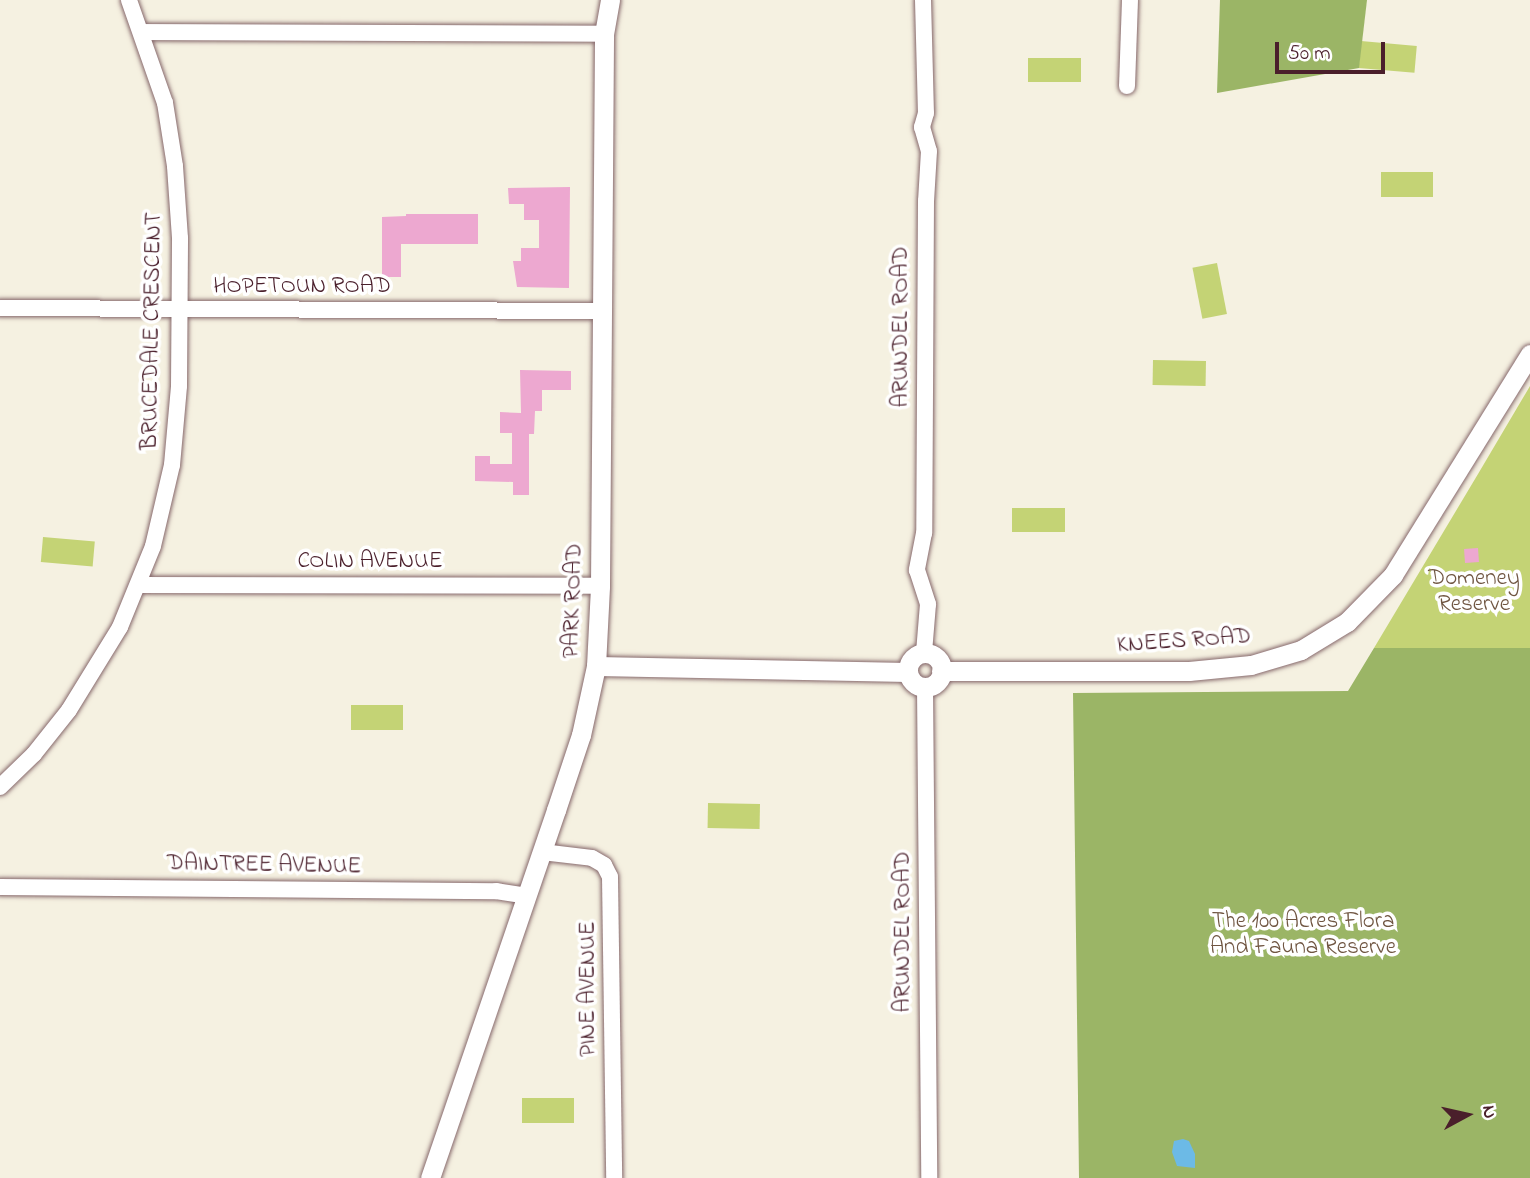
<!DOCTYPE html>
<html>
<head>
<meta charset="utf-8">
<style>
  body { margin:0 }
  #map { position:relative; width:1530px; height:1178px; overflow:hidden; background:#f5f1e1; font-family:"Indie Flower",sans-serif }
  div>[style] { position:absolute }
  .green>* { inset:0; background:#c4d375; transform-origin:0 0 }
  .forest>* { inset:0; background:#9bb566 }
  .water>* { inset:0; background:#6cbae6 }
  .building>* { inset:0; background:#eda8d0; transform-origin:0 0 }
  .roads { filter:drop-shadow(0 0 2px #86686b) drop-shadow(0 0 2px #86686b) }
  .minor>* { height:16px; margin:-8px; padding:0 8px; transform-origin:8px; border-radius:8px; background:#fff }
  .tertiary>* { height:19px; margin:-9.5px; padding:0 9.5px; transform-origin:9.5px; border-radius:9.5px; background:#fff }
  .tertiary>.ring { margin:-9.5px; padding:0; box-sizing:content-box; background:none; border:19px solid #fff; border-radius:50% }
  span { translate:-50% -50%; white-space:nowrap; text-align:center; line-height:1.15; -webkit-text-stroke:7px #fff; paint-order:stroke }
  .street-label { font-size:23px; color:#4a1f2b }
  .park-label { font-size:23px; color:#6f5541 }
  .north { position:absolute; left:1432px; top:1080px; width:70px; height:70px; -webkit-text-stroke:5px #fff; paint-order:stroke; rotate:82deg; font-size:19px; font-weight:700; line-height:28px; text-align:center; color:#4a1f2b }
  .north::after { content:''; display:block; margin:auto; width:24px; height:32px; background:#4a1f2b; clip-path:polygon(50% 0,100% 100%,50% 72%,0 100%) }
  .scale { position:absolute; left:1275px; top:42px; width:110px; height:32px; box-sizing:border-box; border:4px solid #4a1f2b; border-top:0; padding-left:9px; font-size:21px; line-height:24px; white-space:nowrap; color:#4a1f2b; -webkit-text-stroke:5px #fff; paint-order:stroke }
</style>
</head>
<body>
<div id="map">
  <div class="green">
    <div style="left:1361px;top:41px;width:56px;height:27px;rotate:5deg"></div>
    <div style="left:1028px;top:58px;width:53px;height:24px"></div>
    <div style="left:1381px;top:172px;width:52px;height:25px"></div>
    <div style="left:1217px;top:263px;width:52px;height:25px;rotate:79deg"></div>
    <div style="left:1153px;top:360px;width:53px;height:25px;rotate:1deg"></div>
    <div style="clip-path:polygon(1530px 386px,1530px 648px,1374px 648px,1478px 474px)"></div>
    <div style="left:1012px;top:508px;width:53px;height:24px"></div>
    <div style="left:43px;top:537px;width:52px;height:25px;rotate:5deg"></div>
    <div style="left:351px;top:705px;width:52px;height:25px"></div>
    <div style="left:708px;top:803px;width:52px;height:25px;rotate:1deg"></div>
    <div style="left:522px;top:1098px;width:52px;height:25px"></div>
  </div>
  <div class="forest">
    <div style="clip-path:polygon(1220px 0,1367px 0,1359px 68px,1217px 93px)"></div>
    <div style="clip-path:polygon(1374px 648px,1530px 648px,1530px 1178px,1079px 1178px,1073px 693px,1348px 691px)"></div>
  </div>
  <div class="water">
    <div style="clip-path:polygon(1183px 1139px,1189px 1141px,1195px 1154px,1195px 1168px,1177px 1166px,1172px 1152px,1174px 1141px)"></div>
  </div>
  <div class="building">
    <div style="clip-path:polygon(570px 187px,569px 288px,517px 287px,513px 261px,521px 261px,521px 248px,539px 248px,539px 220px,524px 220px,524px 204px,509px 204px,508px 188px)"></div>
    <div style="clip-path:polygon(406px 214px,478px 214px,478px 244px,401px 244px,401px 277px,382px 277px,382px 217px,406px 216px)"></div>
    <div style="clip-path:polygon(520px 370px,571px 371px,571px 390px,542px 390px,542px 411px,535px 411px,534px 434px,529px 434px,529px 495px,513px 495px,513px 482px,475px 481px,475px 456px,490px 456px,490px 464px,512px 464px,512px 433px,500px 433px,500px 412px,521px 413px)"></div>
    <div style="left:1478px;top:548px;width:14px;height:14px;rotate:86deg"></div>
  </div>
  <div class="roads">
    <div class="minor">
      <div style="left:923px;top:0;width:113px;rotate:88.5deg"></div>
      <div style="left:926px;top:113px;width:15px;rotate:106deg"></div>
      <div style="left:922px;top:127px;width:25px;rotate:74deg"></div>
      <div style="left:929px;top:151px;width:50px;rotate:93.4deg"></div>
      <div style="left:926px;top:201px;width:332px;rotate:90.3deg"></div>
      <div style="left:924px;top:533px;width:38px;rotate:101deg"></div>
      <div style="left:917px;top:570px;width:36px;rotate:72deg"></div>
      <div style="left:928px;top:604px;width:49px;rotate:94.7deg"></div>
      <div style="left:141px;top:32px;width:463px;rotate:0.2deg"></div>
      <div style="left:1127px;top:86px;width:86px;rotate:-88deg"></div>
      <div style="left:0;top:308px;width:603px;rotate:0.29deg"></div>
      <div style="left:140px;top:585px;width:460px;rotate:0.1deg"></div>
      <div style="left:925px;top:687px;width:491px;rotate:89.5deg"></div>
      <div style="left:0;top:787px;width:47px;rotate:-44.1deg"></div>
      <div style="left:34px;top:754px;width:56px;rotate:-51.5deg"></div>
      <div style="left:69px;top:710px;width:97px;rotate:-58.4deg"></div>
      <div style="left:120px;top:627px;width:87px;rotate:-67.8deg"></div>
      <div style="left:153px;top:546px;width:83px;rotate:-76.8deg"></div>
      <div style="left:172px;top:465px;width:79px;rotate:-84.9deg"></div>
      <div style="left:179px;top:386px;width:148px;rotate:-89.6deg"></div>
      <div style="left:180px;top:238px;width:72px;rotate:-94deg"></div>
      <div style="left:175px;top:166px;width:64px;rotate:-99deg"></div>
      <div style="left:165px;top:103px;width:109px;rotate:-109.3deg"></div>
      <div style="left:542px;top:852px;width:50px;rotate:6.8deg"></div>
      <div style="left:592px;top:858px;width:14px;rotate:30deg"></div>
      <div style="left:604px;top:865px;width:13px;rotate:63deg"></div>
      <div style="left:610px;top:877px;width:301px;rotate:89.2deg"></div>
      <div style="left:0;top:887px;width:496px;rotate:0.5deg"></div>
      <div style="left:496px;top:891px;width:30px;rotate:9deg"></div>
    </div>
    <div class="tertiary">
      <div class="ring" style="left:908px;top:653px;width:15px;height:15px"></div>
      <div style="left:596px;top:666px;width:312px;rotate:1.1deg"></div>
      <div style="left:941px;top:671px;width:248px"></div>
      <div style="left:1189px;top:671px;width:62px;rotate:-5.5deg"></div>
      <div style="left:1251px;top:665px;width:52px;rotate:-16.7deg"></div>
      <div style="left:1301px;top:650px;width:54px;rotate:-31.3deg"></div>
      <div style="left:1347px;top:622px;width:66px;rotate:-45.6deg"></div>
      <div style="left:1393px;top:575px;width:260px;rotate:-58.2deg"></div>
      <div style="left:430px;top:1178px;width:389px;rotate:-71.1deg"></div>
      <div style="left:556px;top:810px;width:79px;rotate:-71.6deg"></div>
      <div style="left:581px;top:735px;width:71px;rotate:-77.7deg"></div>
      <div style="left:596px;top:666px;width:80px;rotate:-87.1deg"></div>
      <div style="left:600px;top:586px;width:552px;rotate:-89.58deg"></div>
      <div style="left:604px;top:34px;width:35px;rotate:-80deg"></div>
    </div>
  </div>
  <div class="street-label">
    <span style="left:302px;top:287px">HOPETOUN ROAD</span>
    <span style="left:902px;top:327px;rotate:-90deg">ARUNDEL ROAD</span>
    <span style="left:153px;top:331px;rotate:-89deg">BRUCEDALE CRESCENT</span>
    <span style="left:370px;top:562px">COLIN AVENUE</span>
    <span style="left:574px;top:601px;rotate:-88deg">PARK ROAD</span>
    <span style="left:1184px;top:642px;rotate:-4deg">KNEES ROAD</span>
    <span style="left:264px;top:866px;rotate:1deg">DAINTREE AVENUE</span>
    <span style="left:904px;top:932px;rotate:-90deg">ARUNDEL ROAD</span>
    <span style="left:589px;top:989px;rotate:-90deg">PINE AVENUE</span>
  </div>
  <div class="park-label">
    <span style="left:1474px;top:592px">Domeney<br>Reserve</span>
    <span style="left:1303px;top:935px">The 100 Acres Flora<br>And Fauna Reserve</span>
  </div>
  <div class="north">N</div>
  <div class="scale">50 m</div>
</div>
</body>
</html>
